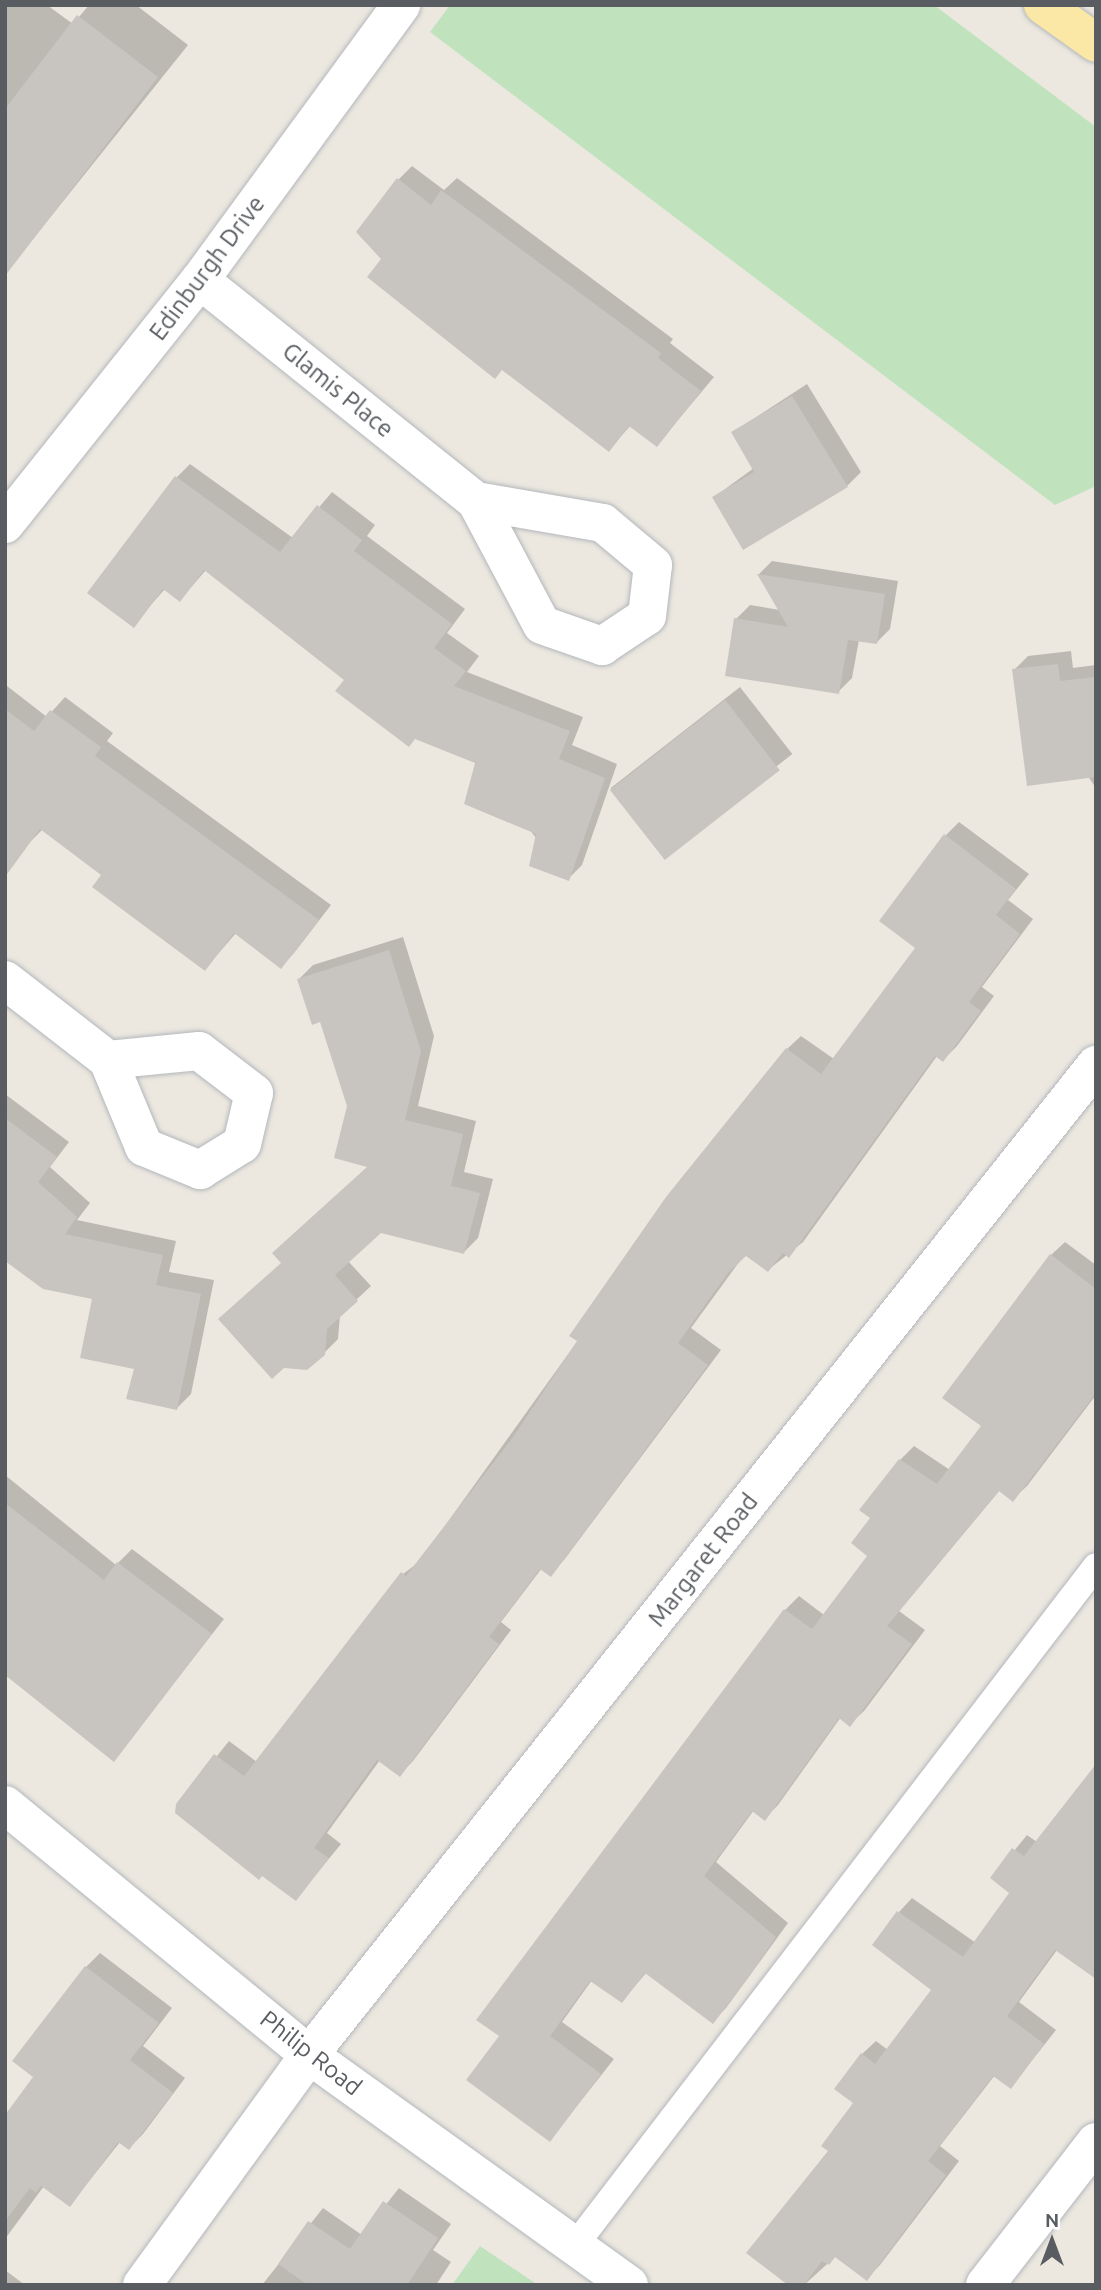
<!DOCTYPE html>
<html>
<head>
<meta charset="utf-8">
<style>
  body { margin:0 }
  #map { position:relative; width:1101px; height:2290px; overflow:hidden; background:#ece8e0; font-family:Ubuntu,sans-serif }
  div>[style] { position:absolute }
  .green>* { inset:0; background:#c0e3bd }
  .shadow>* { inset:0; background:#0003; transform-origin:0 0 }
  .building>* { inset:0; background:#c8c5c0; transform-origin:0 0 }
  .roads { filter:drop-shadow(0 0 2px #b3b7bb) drop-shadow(0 0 2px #b3b7bb) }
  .lane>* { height:26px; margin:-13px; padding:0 13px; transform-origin:13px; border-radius:13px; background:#fff }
  .street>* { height:38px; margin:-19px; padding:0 19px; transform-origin:19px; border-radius:19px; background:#fff }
  .secondary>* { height:38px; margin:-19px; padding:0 19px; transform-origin:19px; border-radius:19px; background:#fff }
  .primary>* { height:38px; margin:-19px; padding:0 19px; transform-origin:19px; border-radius:19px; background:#fbe7a6 }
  span { translate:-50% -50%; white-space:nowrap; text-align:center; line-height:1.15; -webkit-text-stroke:5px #fff; paint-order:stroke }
  .street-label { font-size:24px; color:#595d61 }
  .frame { position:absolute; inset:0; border:7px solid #595d61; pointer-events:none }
  .north { position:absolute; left:1017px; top:2206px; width:70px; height:70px; -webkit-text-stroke:5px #fff; paint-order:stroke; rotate:0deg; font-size:19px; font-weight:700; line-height:28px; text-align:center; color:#595d61 }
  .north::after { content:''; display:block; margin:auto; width:24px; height:32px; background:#595d61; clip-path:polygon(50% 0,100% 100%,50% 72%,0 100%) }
</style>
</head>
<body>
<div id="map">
  <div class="green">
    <div style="clip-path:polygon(450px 5px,934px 5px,1096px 127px,1096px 486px,1055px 505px,430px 32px)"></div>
    <div style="clip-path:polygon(480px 2246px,538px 2285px,452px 2285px)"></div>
  </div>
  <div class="shadow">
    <div style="clip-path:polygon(5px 5px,47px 5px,73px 24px,89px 5px,136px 5px,188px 45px,5px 274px)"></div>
    <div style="clip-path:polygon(412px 166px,444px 190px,457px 178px,673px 339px,670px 343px,714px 377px,657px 445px,631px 425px,609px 450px,384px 259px,398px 180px)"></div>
    <div style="clip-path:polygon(807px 384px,861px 472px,847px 486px,714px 497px,754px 468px,733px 432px)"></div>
    <div style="clip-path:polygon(190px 464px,293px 538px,332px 492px,375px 525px,367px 536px,465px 609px,447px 633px,479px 656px,467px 672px,583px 717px,572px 745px,617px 764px,582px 865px,568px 879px,477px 762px,346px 679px,206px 570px,180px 600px,165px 589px,133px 625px,176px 478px)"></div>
    <div style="clip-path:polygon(772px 561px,898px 581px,890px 629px,876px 643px,859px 640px,852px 678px,838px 692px,736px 619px,750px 605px,780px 610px,759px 574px)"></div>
    <div style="clip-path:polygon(1071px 651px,1073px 668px,1096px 665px,1096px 788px,1014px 670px,1028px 656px)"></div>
    <div style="clip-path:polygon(7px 686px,47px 717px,65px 697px,113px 733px,107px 741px,331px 905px,294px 953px,281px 967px,236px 933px,205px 969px,104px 875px,43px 829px,26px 846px,5px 830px)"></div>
    <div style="left:740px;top:687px;width:85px;height:164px;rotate:52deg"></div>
    <div style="clip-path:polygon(959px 822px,1029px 874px,1008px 900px,1033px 919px,982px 987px,994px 996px,957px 1046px,943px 1060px,937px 1056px,803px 1242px,768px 1270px,745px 1254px,742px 1258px,691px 1328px,721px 1350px,564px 1560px,550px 1574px,542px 1568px,501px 1622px,511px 1630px,413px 1761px,399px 1775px,380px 1760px,327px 1833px,341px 1844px,296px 1899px,178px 1805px,229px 1741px,257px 1762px,403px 1574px,419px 1562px,787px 1049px,801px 1036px,834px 1059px,918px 948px,945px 836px)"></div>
    <div style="clip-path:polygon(403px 937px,434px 1036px,418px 1106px,476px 1121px,464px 1172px,493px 1179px,478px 1238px,464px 1252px,380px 1232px,348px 1261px,371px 1286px,340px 1315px,338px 1339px,324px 1353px,283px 1262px,370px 1165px,321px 1020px,299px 979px,313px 965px)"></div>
    <div style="clip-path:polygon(5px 1094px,69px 1142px,50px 1167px,90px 1203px,77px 1220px,176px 1241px,169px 1272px,214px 1280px,191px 1394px,177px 1408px,136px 1368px,94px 1298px,5px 1257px)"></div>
    <div style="clip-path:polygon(1065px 1242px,1096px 1265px,1096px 1395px,1027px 1486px,1013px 1499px,1000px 1490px,899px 1611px,925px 1630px,864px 1711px,850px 1724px,841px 1717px,778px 1805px,765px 1818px,754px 1810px,716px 1862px,788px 1923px,726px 2008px,713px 2021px,647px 1972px,622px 2001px,592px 1980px,562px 2022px,614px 2059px,550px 2140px,501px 2036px,479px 2019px,785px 1610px,799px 1596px,824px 1615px,870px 1555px,873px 1518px,862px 1509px,900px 1460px,914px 1446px,950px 1470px,983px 1425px,1051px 1255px)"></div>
    <div style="clip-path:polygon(5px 1475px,116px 1565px,132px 1549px,224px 1619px,114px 1759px,5px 1673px)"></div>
    <div style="clip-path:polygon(1027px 1835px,1037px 1842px,1057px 1950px,1019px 2002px,1056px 2030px,1011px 2087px,995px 2075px,940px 2146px,959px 2161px,880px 2265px,866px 2279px,836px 2256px,804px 2285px,830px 2150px,855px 2103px,862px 2054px,876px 2041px,888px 2050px,934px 1990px,899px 1912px,912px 1898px,976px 1943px,1012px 1892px,992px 1878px)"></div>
    <div style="clip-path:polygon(100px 1953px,172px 2008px,143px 2046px,185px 2078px,143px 2134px,129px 2148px,120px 2142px,70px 2205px,44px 2186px,5px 2239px,5px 2116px,35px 2076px,86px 1967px)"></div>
    <div style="clip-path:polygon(399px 2188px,451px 2224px,433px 2250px,451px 2262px,436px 2285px,262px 2285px,323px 2208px,362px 2235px)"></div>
    <div style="clip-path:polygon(5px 2270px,25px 2285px,5px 2285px)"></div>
  </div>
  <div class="building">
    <div style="clip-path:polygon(77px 15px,158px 77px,5px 276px,5px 109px)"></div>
    <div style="clip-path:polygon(397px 178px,431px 205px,441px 190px,661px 353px,658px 358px,701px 391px,657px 447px,629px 426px,609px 452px,502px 370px,495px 379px,367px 277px,381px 259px,356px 232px)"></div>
    <div style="clip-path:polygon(792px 396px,848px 487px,743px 550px,712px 497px,754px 472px,731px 432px)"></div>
    <div style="clip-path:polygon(175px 476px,280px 552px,317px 505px,362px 540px,354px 551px,452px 624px,434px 648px,466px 671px,454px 686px,570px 731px,559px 759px,605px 778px,569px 881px,529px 866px,536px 834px,464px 804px,475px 763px,415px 739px,409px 747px,335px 691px,344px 680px,204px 570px,180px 602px,163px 589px,134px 628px,87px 593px)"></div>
    <div style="clip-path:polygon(757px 574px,885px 594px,877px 644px,848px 640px,839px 694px,725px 676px,734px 618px,788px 627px)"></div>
    <div style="clip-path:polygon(1058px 664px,1060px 681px,1096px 677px,1096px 777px,1027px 786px,1012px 669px)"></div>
    <div style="left:725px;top:700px;width:89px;height:146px;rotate:52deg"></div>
    <div style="clip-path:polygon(5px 709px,34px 731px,50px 710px,101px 747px,95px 756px,319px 920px,281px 969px,234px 933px,205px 971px,92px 887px,101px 875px,40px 829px,5px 877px)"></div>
    <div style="clip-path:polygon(944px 834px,1016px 889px,996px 915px,1020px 934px,969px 1002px,981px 1011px,943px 1062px,935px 1056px,789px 1258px,783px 1253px,768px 1272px,746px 1256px,728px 1273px,678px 1343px,708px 1365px,551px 1577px,540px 1569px,489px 1637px,499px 1644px,400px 1777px,377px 1760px,314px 1848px,329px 1858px,296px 1901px,262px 1876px,259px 1880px,175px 1813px,176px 1804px,214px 1754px,244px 1776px,401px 1572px,406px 1576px,513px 1437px,577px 1341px,569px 1336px,666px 1197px,786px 1048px,821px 1074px,915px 948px,879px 921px)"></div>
    <div style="clip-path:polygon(389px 950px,421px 1051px,405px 1120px,463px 1134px,451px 1186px,480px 1193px,464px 1254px,381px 1233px,335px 1275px,358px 1301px,327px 1329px,325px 1355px,307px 1370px,284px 1368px,272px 1379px,218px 1319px,281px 1263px,272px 1253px,367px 1167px,334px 1158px,347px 1106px,320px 1022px,312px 1025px,297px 979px)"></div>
    <div style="clip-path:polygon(5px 1118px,57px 1157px,38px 1182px,77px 1217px,65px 1234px,163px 1255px,156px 1285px,201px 1294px,177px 1410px,126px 1399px,134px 1369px,80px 1358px,92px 1299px,43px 1289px,5px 1261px)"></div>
    <div style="clip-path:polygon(1050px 1254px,1096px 1289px,1096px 1393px,1013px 1502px,999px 1491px,887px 1626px,912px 1644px,850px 1727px,839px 1718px,765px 1821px,752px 1811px,704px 1876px,776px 1937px,748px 1978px,713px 2024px,645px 1973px,622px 2003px,590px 1981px,550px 2036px,601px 2074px,550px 2142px,466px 2080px,499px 2036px,476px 2020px,784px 1609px,812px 1629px,867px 1556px,851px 1543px,870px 1518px,859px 1510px,899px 1459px,937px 1484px,981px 1426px,942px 1398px)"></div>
    <div style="clip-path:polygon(5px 1503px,104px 1580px,117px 1562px,212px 1634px,114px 1762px,5px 1675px)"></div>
    <div style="clip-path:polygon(1096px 1764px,1096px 1979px,1055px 1950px,1007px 2016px,1044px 2044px,1011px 2089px,993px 2076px,928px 2161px,946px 2175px,867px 2281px,835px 2257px,829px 2265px,822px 2261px,804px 2285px,788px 2285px,746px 2253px,828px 2151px,821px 2146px,853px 2103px,834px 2089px,861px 2053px,875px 2064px,931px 1990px,872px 1945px,897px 1911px,963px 1957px,1009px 1893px,990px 1878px,1012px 1848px,1024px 1856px)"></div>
    <div style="clip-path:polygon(85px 1966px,159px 2023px,130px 2060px,173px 2093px,129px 2150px,118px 2142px,70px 2207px,41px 2186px,36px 2193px,30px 2188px,5px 2221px,5px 2115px,33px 2077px,12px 2061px)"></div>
    <div style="clip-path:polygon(383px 2201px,438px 2238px,407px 2285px,308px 2285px,278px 2264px,308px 2221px,350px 2249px)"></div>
  </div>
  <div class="roads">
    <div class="lane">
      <div style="left:573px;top:2248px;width:859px;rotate:-52.52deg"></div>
    </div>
    <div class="street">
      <div style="left:200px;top:280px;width:354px;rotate:38.7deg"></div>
      <div style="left:476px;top:501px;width:140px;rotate:62deg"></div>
      <div style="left:542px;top:625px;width:64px;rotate:19.3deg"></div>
      <div style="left:602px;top:646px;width:54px;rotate:-33.7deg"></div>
      <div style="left:647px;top:616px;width:51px;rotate:-83.3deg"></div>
      <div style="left:653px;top:565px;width:65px;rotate:-140deg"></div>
      <div style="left:603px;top:523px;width:129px;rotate:-170.2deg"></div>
      <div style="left:5px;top:980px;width:130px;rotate:37.8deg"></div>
      <div style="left:108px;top:1060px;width:94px;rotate:67.5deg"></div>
      <div style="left:144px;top:1147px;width:61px;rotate:22.3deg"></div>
      <div style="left:200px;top:1170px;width:49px;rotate:-31.8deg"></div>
      <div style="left:242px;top:1144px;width:52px;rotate:-76.8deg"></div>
      <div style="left:254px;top:1093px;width:69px;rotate:-142.6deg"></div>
      <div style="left:199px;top:1051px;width:91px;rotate:174.4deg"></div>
      <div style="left:142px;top:2285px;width:284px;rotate:-54deg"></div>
      <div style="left:309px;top:2055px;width:1265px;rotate:-51.52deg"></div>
      <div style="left:985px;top:2285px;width:181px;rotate:-52.2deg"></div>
    </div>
    <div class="secondary">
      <div style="left:5px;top:524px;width:312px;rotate:-51.4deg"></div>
      <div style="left:200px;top:280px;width:341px;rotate:-53.8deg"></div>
      <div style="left:5px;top:1805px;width:394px;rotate:39.4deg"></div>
      <div style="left:309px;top:2055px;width:394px;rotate:35.7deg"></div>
    </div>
    <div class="primary">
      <div style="left:1043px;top:5px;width:65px;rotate:35.6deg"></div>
    </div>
  </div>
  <div class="street-label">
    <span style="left:207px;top:268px;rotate:-53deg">Edinburgh Drive</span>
    <span style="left:338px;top:390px;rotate:39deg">Glamis Place</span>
    <span style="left:703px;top:1560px;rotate:-52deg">Margaret Road</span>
    <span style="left:311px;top:2053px;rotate:38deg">Philip Road</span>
  </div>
  <div class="frame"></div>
  <div class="north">N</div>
</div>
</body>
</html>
